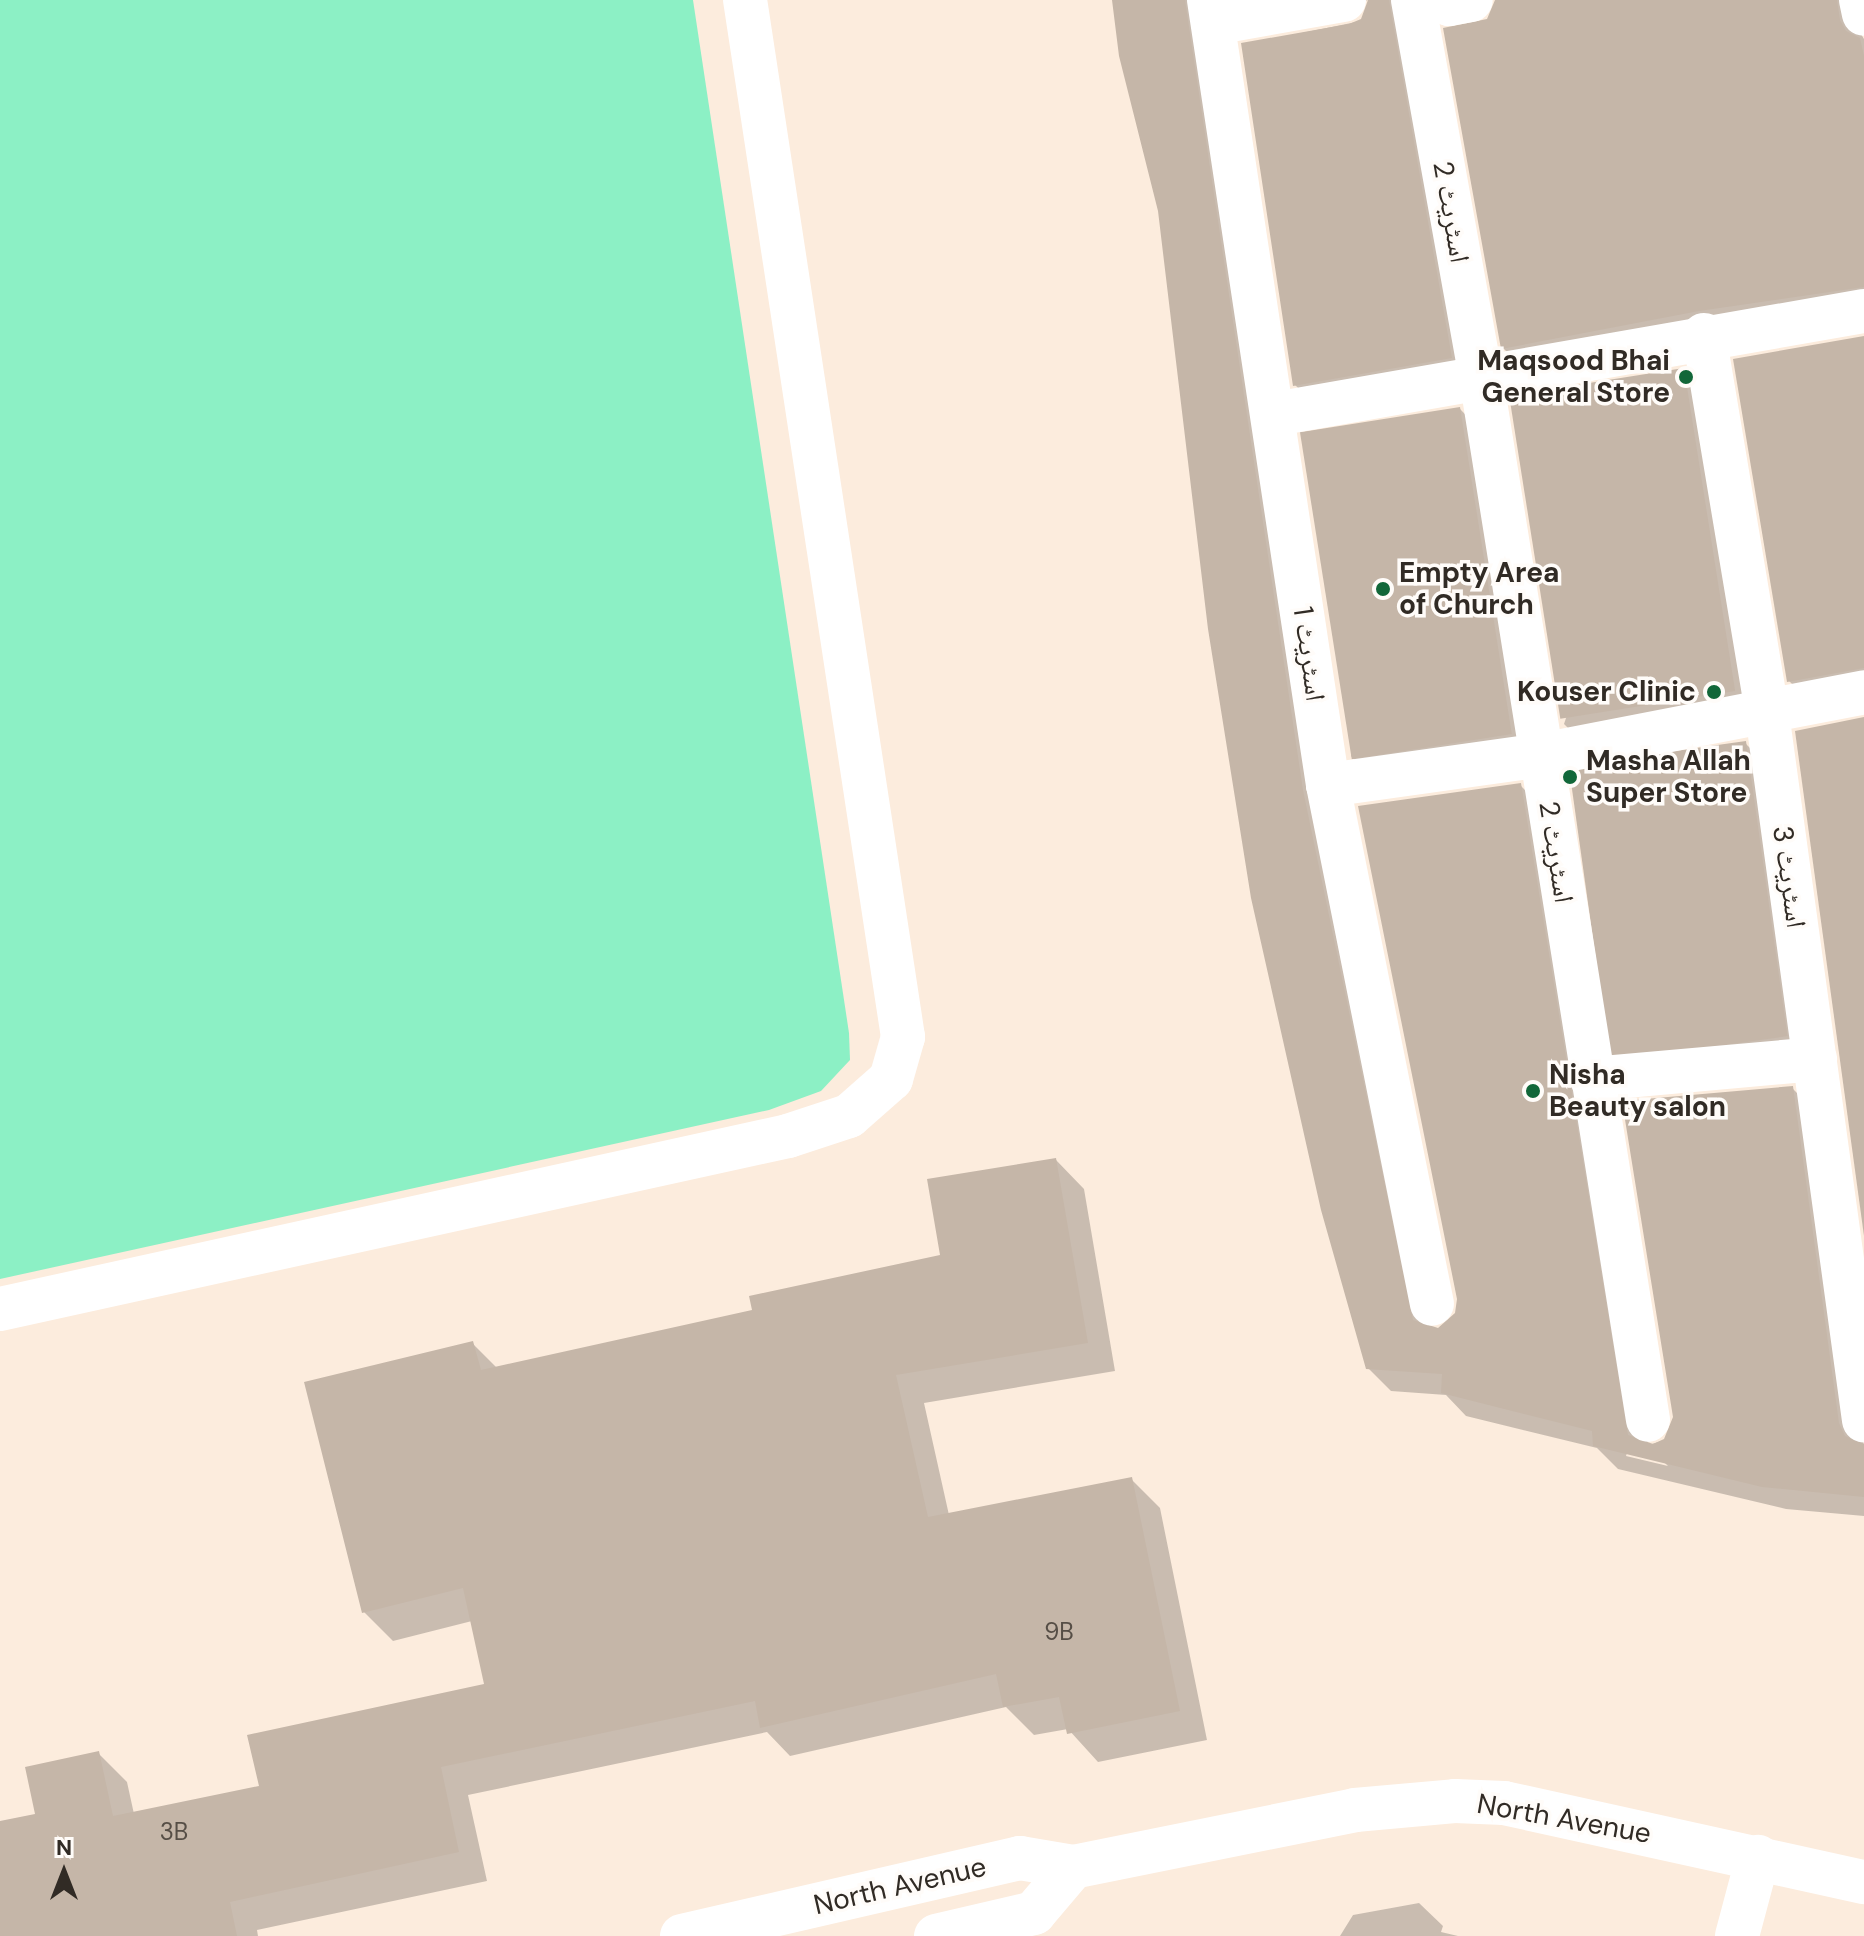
<!DOCTYPE html>
<html>
<head>
<meta charset="utf-8">
<style>
  body { margin:0 }
  #map { position:relative; width:1864px; height:1936px; overflow:hidden; background:#fcecdd; font-family:"DM Sans","Noto Naskh Arabic",sans-serif }
  div>[style] { position:absolute }
  .green>* { inset:0; background:#8cf0c5 }
  .shadow>* { inset:0; background:#0003 }
  .building>* { inset:0; background:#c5b6a8; transform-origin:0 0 }
  .street>* { height:44px; margin:-22px; padding:0 22px; transform-origin:22px; border-radius:22px; background:#fff }
  .secondary>* { height:44px; margin:-22px; padding:0 22px; transform-origin:22px; border-radius:22px; background:#fff }
  .dots>* { width:22px; height:22px; translate:-50% -50%; box-sizing:border-box; border:4px solid #fffcf9; border-radius:50% }
  span { translate:-50% -50%; white-space:nowrap; text-align:center; line-height:1.15; -webkit-text-stroke:7px #fffcf9; paint-order:stroke }
  .number-label { font-size:24px; color:#564e46 }
  .number-label span { -webkit-text-stroke-width:0 }
  .street-label { font-size:28px; color:#312b25 }
  .poi-label { font-size:28px; color:#312b25; font-weight:700 }
  .right { translate:-100% -50%; text-align:right }
  .left { translate:0 -50%; text-align:left }
  .north { position:absolute; left:24px; top:1832px; width:80px; height:80px; -webkit-text-stroke:6px #fffcf9; paint-order:stroke; rotate:0deg; font-size:22px; font-weight:700; line-height:32px; text-align:center; color:#312b25 }
  .north::after { content:''; display:block; margin:auto; width:28px; height:36px; background:#312b25; clip-path:polygon(50% 0,100% 100%,50% 72%,0 100%) }
</style>
</head>
<body>
<div id="map">
  <div class="green">
    <div style="clip-path:polygon(0 0,693px 0,849px 1033px,850px 1060px,821px 1091px,769px 1110px,0 1279px)"></div>
  </div>
  <div class="shadow">
    <div style="clip-path:polygon(evenodd,1114px 0,1225px 0,1429px 1330px,1438px 1330px,1457px 1314px,1520px 785px,1543px 808px,1648px 1445px,1666px 1440px,1792px 1088px,1815px 1111px,1864px 1446px,1864px 1516px,1786px 1509px,1618px 1469px,1597px 1448px,1466px 1416px,1446px 1395px,1391px 1391px,1368px 1368px,1160px 211px,1114px 0,1627px 1453px,1663px 1461px,1668px 1466px,1626px 1456px,1627px 1453px)"></div>
    <div style="clip-path:polygon(1242px 0,1428px 0,1474px 380px,1318px 407px,1295px 385px,1243px 45px,1361px 21px,1369px 0,1258px 16px)"></div>
    <div style="clip-path:polygon(1496px 0,1864px 0,1858px 29px,1864px 39px,1864px 312px,1526px 371px,1503px 348px,1488px 21px)"></div>
    <div style="clip-path:polygon(1864px 338px,1864px 693px,1812px 703px,1789px 681px)"></div>
    <div style="clip-path:polygon(1683px 370px,1708px 394px,1761px 715px,1588px 748px,1564px 724px)"></div>
    <div style="clip-path:polygon(1460px 409px,1485px 435px,1537px 759px,1376px 781px,1351px 756px)"></div>
    <div style="clip-path:polygon(1745px 743px,1766px 764px,1806px 1057px,1638px 1072px,1616px 1051px)"></div>
    <div style="clip-path:polygon(1056px 1160px,1084px 1189px,1115px 1371px,924px 1403px,949px 1515px,1131px 1479px,1160px 1508px,1207px 1740px,1098px 1762px,1068px 1729px,1034px 1735px,1006px 1707px,790px 1756px,767px 1732px,468px 1795px,487px 1881px,257px 1930px,258px 1936px,0 1936px,0 1823px,38px 1815px,98px 1753px,127px 1782px,134px 1814px,261px 1788px,486px 1686px,472px 1621px,393px 1641px,364px 1612px,472px 1343px,498px 1369px,754px 1311px,942px 1256px)"></div>
    <div style="clip-path:polygon(1419px 1903px,1443px 1926px,1441px 1932px,1458px 1936px,1340px 1936px,1353px 1915px)"></div>
  </div>
  <div class="building">
    <div style="clip-path:polygon(1112px 0,1185px 0,1303px 790px,1413px 1320px,1438px 1328px,1455px 1313px,1457px 1299px,1358px 806px,1521px 783px,1628px 1435px,1653px 1444px,1664px 1439px,1673px 1417px,1622px 1101px,1793px 1086px,1839px 1423px,1845px 1436px,1864px 1444px,1864px 1497px,1762px 1487px,1593px 1446px,1592px 1431px,1441px 1393px,1442px 1374px,1366px 1369px,1321px 1210px,1251px 898px,1208px 629px,1158px 211px,1119px 56px)"></div>
    <div style="clip-path:polygon(1368px 0,1389px 0,1452px 358px,1293px 386px,1241px 43px,1349px 24px,1361px 19px)"></div>
    <div style="clip-path:polygon(1495px 0,1837px 0,1840px 20px,1846px 31px,1860px 38px,1864px 56px,1864px 287px,1699px 311px,1501px 349px,1443px 28px,1487px 19px)"></div>
    <div style="clip-path:polygon(1864px 336px,1864px 668px,1787px 682px,1733px 359px)"></div>
    <div style="left:1684px;top:368px;width:327px;height:177px;rotate:81deg"></div>
    <div style="left:1460px;top:407px;width:331px;height:162px;rotate:81deg"></div>
    <div style="clip-path:polygon(1864px 717px,1864px 1236px,1795px 731px)"></div>
    <div style="left:1746px;top:741px;width:298px;height:179px;rotate:82deg"></div>
    <div style="clip-path:polygon(1056px 1158px,1088px 1343px,896px 1375px,928px 1517px,1132px 1477px,1180px 1711px,1067px 1734px,1059px 1697px,1003px 1707px,996px 1674px,760px 1728px,755px 1701px,441px 1767px,459px 1852px,230px 1902px,237px 1936px,0 1936px,0 1821px,35px 1814px,25px 1767px,99px 1751px,113px 1816px,259px 1786px,247px 1735px,484px 1684px,463px 1588px,362px 1613px,304px 1382px,473px 1341px,481px 1370px,752px 1310px,749px 1296px,940px 1255px,927px 1179px)"></div>
  </div>
  <div class="street">
    <div style="left:1209px;top:0;width:794px;rotate:81.38deg"></div>
    <div style="left:1328px;top:785px;width:529px;rotate:78.67deg"></div>
    <div style="left:1413px;top:0;width:383px;rotate:79.8deg"></div>
    <div style="left:1481px;top:377px;width:1056px;rotate:80.9deg"></div>
    <div style="left:1439px;top:0;width:11px;rotate:22deg"></div>
    <div style="left:1449px;top:4px;width:22px;rotate:-10deg"></div>
    <div style="left:1861px;top:0;width:14px;rotate:78deg"></div>
    <div style="left:1213px;top:23px;width:133px;rotate:-10deg"></div>
    <div style="left:1704px;top:335px;width:383px;rotate:80.5deg"></div>
    <div style="left:1767px;top:713px;width:714px;rotate:82.19deg"></div>
    <div style="left:1275px;top:414px;width:598px;rotate:-9.92deg"></div>
    <div style="left:1328px;top:785px;width:215px;rotate:-8deg"></div>
    <div style="left:1541px;top:755px;width:329px;rotate:-11deg"></div>
    <div style="left:1592px;top:1079px;width:224px;rotate:-5.1deg"></div>
    <div style="left:0;top:1309px;width:807px;rotate:-12.38deg"></div>
    <div style="left:788px;top:1136px;width:64px;rotate:-18.2deg"></div>
    <div style="left:849px;top:1116px;width:56px;rotate:-41.4deg"></div>
    <div style="left:891px;top:1079px;width:44px;rotate:-74.1deg"></div>
    <div style="left:903px;top:1037px;width:1049px;rotate:-98.66deg"></div>
    <div style="left:1737px;top:1936px;width:82px;rotate:-75.1deg"></div>
  </div>
  <div class="secondary">
    <div style="left:682px;top:1936px;width:347px;rotate:-13deg"></div>
    <div style="left:1020px;top:1858px;width:54px;rotate:9.6deg"></div>
    <div style="left:1073px;top:1867px;width:288px;rotate:-11.4deg"></div>
    <div style="left:1355px;top:1810px;width:100px;rotate:-5.1deg"></div>
    <div style="left:1455px;top:1801px;width:49px;rotate:2.3deg"></div>
    <div style="left:1504px;top:1803px;width:369px;rotate:12.4deg"></div>
    <div style="left:936px;top:1936px;width:101px;rotate:-13.2deg"></div>
    <div style="left:1034px;top:1913px;width:60px;rotate:-49.7deg"></div>
  </div>
  <div class="dots">
    <div style="left:1686px;top:377px;background:#126739"></div>
    <div style="left:1383px;top:589px;background:#126739"></div>
    <div style="left:1714px;top:692px;background:#126739"></div>
    <div style="left:1570px;top:777px;background:#126739"></div>
    <div style="left:1533px;top:1091px;background:#126739"></div>
  </div>
  <div class="number-label">
    <span style="left:1059px;top:1632px">9B</span>
    <span style="left:174px;top:1832px">3B</span>
  </div>
  <div class="street-label">
    <span style="left:1451px;top:212px;rotate:80deg">اسٹریٹ 2</span>
    <span style="left:1309px;top:654px;rotate:82deg">اسٹریٹ 1</span>
    <span style="left:1556px;top:852px;rotate:81deg">اسٹریٹ 2</span>
    <span style="left:1789px;top:877px;rotate:82deg">اسٹریٹ 3</span>
    <span style="left:1564px;top:1819px;rotate:10deg">North Avenue</span>
    <span style="left:900px;top:1886px;rotate:-13deg">North Avenue</span>
  </div>
  <div class="poi-label">
    <span class="right" style="left:1670px;top:377px">Maqsood Bhai<br>General Store</span>
    <span class="left" style="left:1399px;top:589px">Empty Area<br>of Church</span>
    <span class="right" style="left:1696px;top:692px">Kouser Clinic</span>
    <span class="left" style="left:1586px;top:777px">Masha Allah<br>Super Store</span>
    <span class="left" style="left:1549px;top:1091px">Nisha<br>Beauty salon</span>
  </div>
  <div class="north">N</div>
</div>
</body>
</html>
